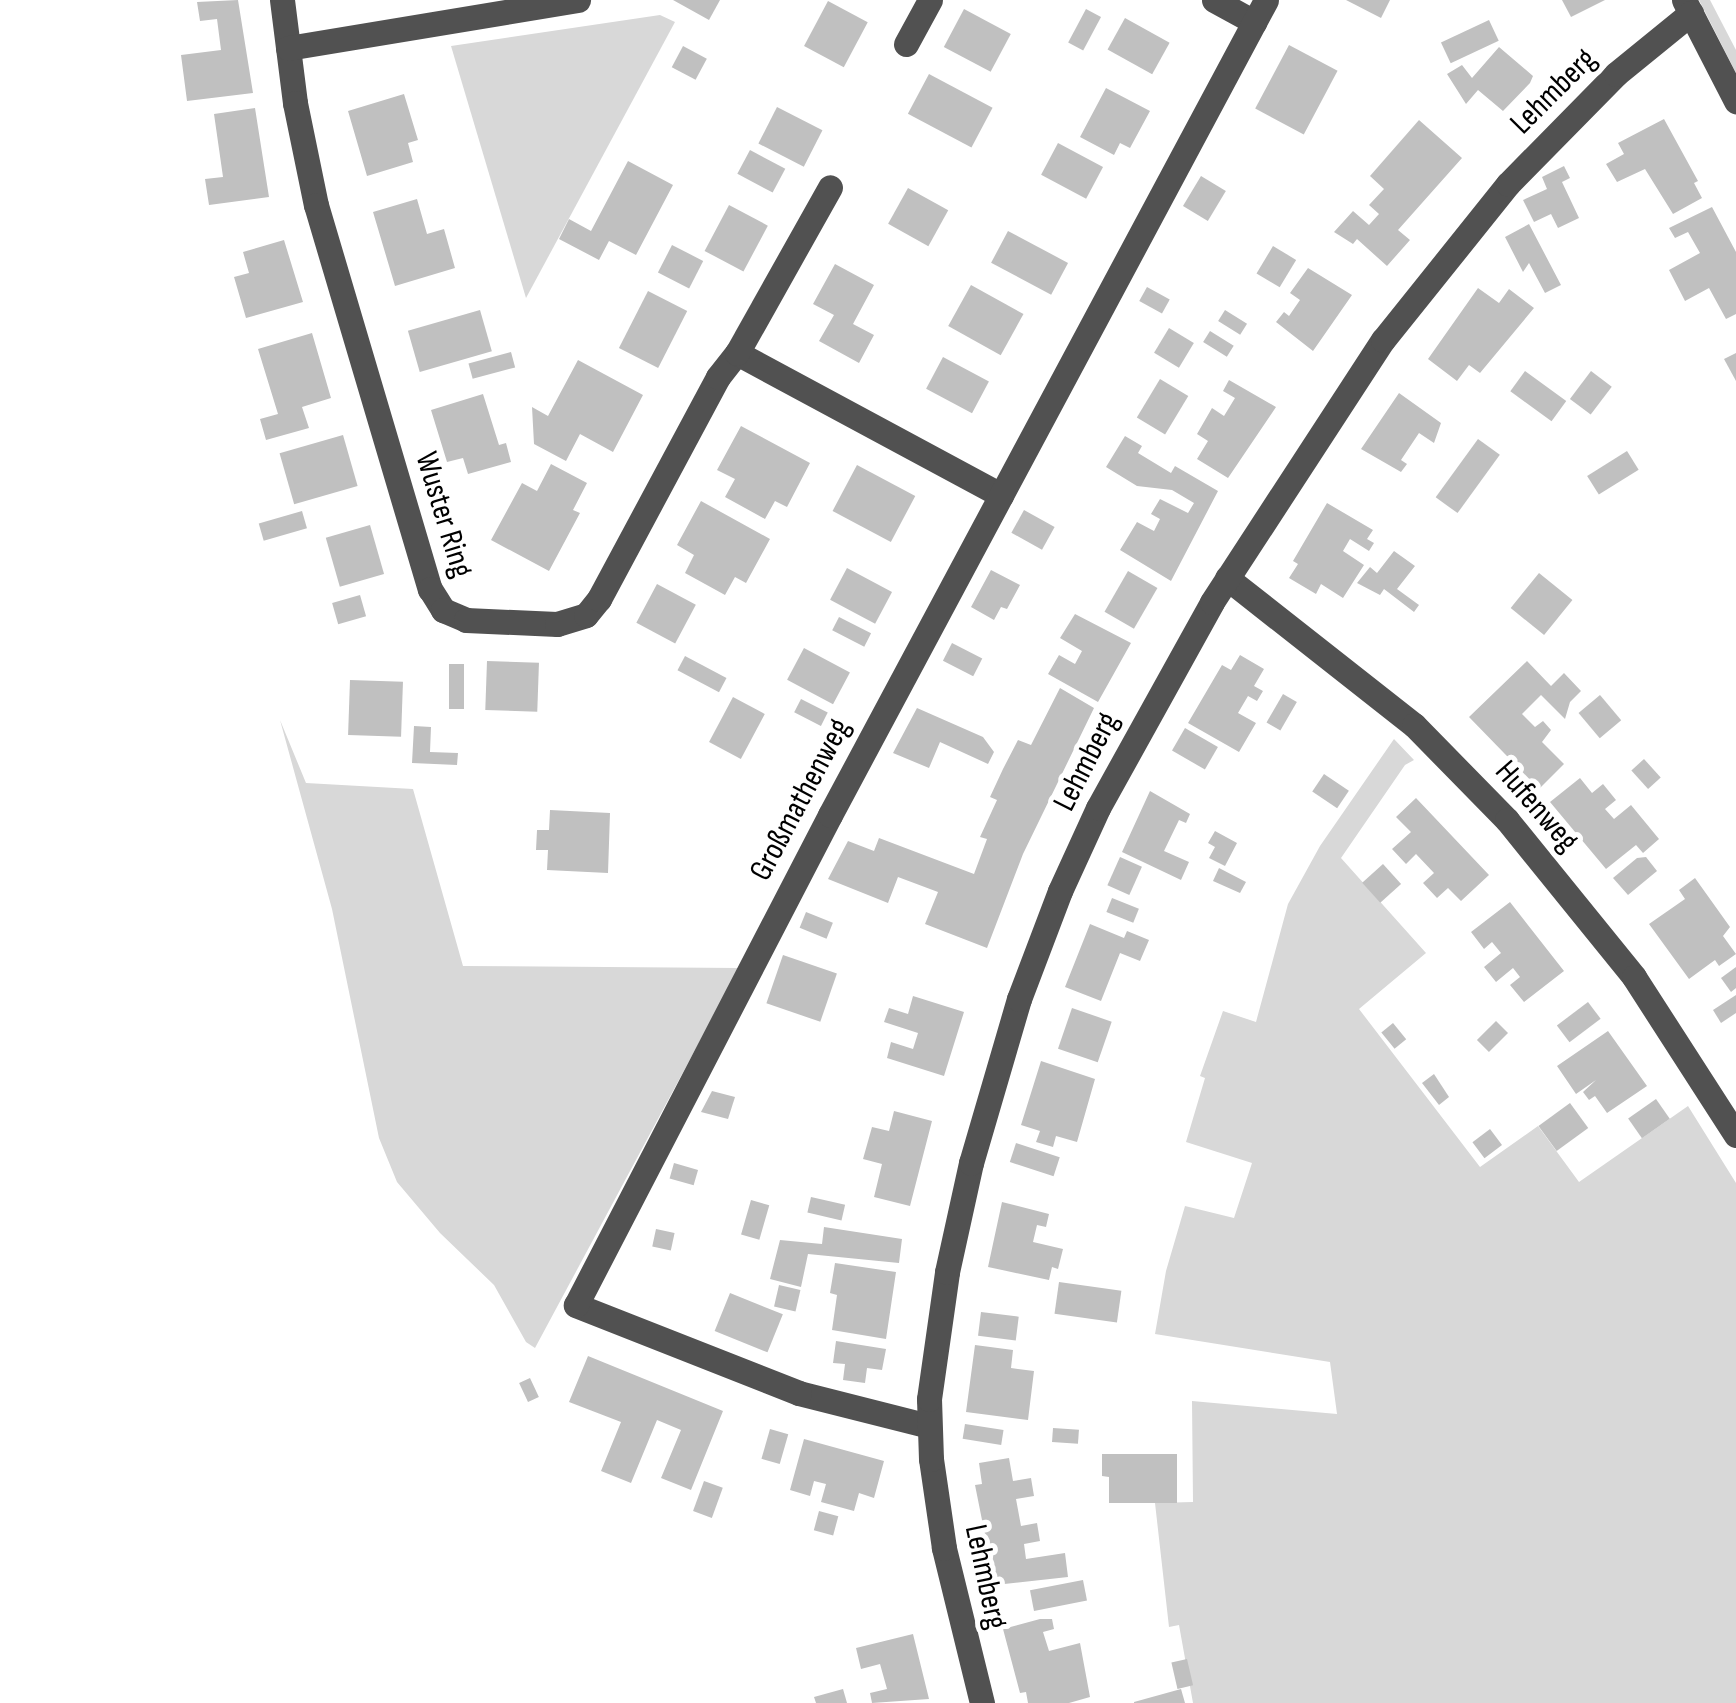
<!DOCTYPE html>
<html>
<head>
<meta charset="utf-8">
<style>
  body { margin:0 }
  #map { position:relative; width:1736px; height:1703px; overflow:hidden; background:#fff; font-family:"Sofia Sans Condensed",sans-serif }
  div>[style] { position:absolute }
  .green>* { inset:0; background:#d8d8d8 }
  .building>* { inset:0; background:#c0c0c0; transform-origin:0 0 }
  .minor>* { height:25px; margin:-12.5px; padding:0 12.5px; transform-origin:12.5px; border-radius:12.5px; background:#515151 }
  span { translate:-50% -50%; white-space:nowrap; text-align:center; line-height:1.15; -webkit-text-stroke:10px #fff; paint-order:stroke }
  .street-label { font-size:32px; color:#000 }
</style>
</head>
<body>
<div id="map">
  <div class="green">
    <div style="clip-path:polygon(1699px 0,1710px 0,1736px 50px,1736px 73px)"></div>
    <div style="clip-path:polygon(660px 15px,675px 22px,526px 298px,451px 46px)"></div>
    <div style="clip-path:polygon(280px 720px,306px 783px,413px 789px,463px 966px,739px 968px,535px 1348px,526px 1342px,494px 1285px,440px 1233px,397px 1182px,379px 1138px,332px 909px)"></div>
    <div style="clip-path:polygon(1394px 739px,1414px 760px,1405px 765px,1341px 858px,1426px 953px,1359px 1009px,1480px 1167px,1538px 1126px,1579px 1182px,1688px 1106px,1736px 1183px,1736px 1703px,1193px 1703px,1179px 1625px,1169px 1627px,1155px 1503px,1193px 1502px,1192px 1401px,1337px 1414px,1330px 1362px,1155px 1334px,1166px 1271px,1185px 1206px,1234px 1218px,1252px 1163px,1186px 1142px,1205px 1078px,1200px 1076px,1223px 1011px,1256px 1022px,1288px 904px,1320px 846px)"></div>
  </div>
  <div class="building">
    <div style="clip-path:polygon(238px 0,253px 93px,187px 101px,181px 55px,221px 50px,217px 19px,200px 21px,197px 2px)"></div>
    <div style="clip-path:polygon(673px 0,720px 0,709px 20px)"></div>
    <div style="clip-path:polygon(1346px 0,1390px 0,1381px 18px)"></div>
    <div style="clip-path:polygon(1562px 0,1605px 0,1571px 17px)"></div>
    <div style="left:828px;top:1px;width:45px;height:51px;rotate:28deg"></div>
    <div style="left:964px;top:9px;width:53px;height:43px;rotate:28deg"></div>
    <div style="left:1086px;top:9px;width:17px;height:38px;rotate:28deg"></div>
    <div style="left:1125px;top:18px;width:51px;height:36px;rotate:29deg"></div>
    <div style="left:1489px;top:20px;width:23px;height:53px;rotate:65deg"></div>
    <div style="left:1289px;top:45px;width:55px;height:72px;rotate:28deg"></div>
    <div style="left:683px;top:46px;width:27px;height:24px;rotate:28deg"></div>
    <div style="clip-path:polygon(1499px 47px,1533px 76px,1530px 83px,1503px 111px,1478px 90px,1466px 104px,1447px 74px,1462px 65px,1472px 78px)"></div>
    <div style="left:929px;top:74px;width:72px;height:45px;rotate:28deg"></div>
    <div style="clip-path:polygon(1106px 88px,1150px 111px,1130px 148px,1120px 143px,1114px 155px,1080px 137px)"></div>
    <div style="clip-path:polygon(404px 94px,418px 140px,408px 143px,413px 162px,367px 176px,348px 111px)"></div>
    <div style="left:777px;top:107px;width:51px;height:41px;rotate:27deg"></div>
    <div style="clip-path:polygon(255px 108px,269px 197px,209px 205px,205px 179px,223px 177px,214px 114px)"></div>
    <div style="clip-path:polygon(1664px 119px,1698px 181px,1694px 183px,1702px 198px,1673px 214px,1645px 169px,1617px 182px,1606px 164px,1624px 154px,1618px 143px)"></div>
    <div style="clip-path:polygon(1419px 120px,1462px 158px,1398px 230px,1410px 240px,1387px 266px,1357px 239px,1353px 244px,1334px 232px,1353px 211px,1369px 225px,1379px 214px,1369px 205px,1384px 189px,1370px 176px)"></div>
    <div style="left:1058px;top:143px;width:51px;height:36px;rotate:28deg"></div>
    <div style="left:750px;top:150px;width:40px;height:27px;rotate:28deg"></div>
    <div style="clip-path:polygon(628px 161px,673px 185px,636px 255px,609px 241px,599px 260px,559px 239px,569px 219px,591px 231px)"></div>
    <div style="clip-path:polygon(1564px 166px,1570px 178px,1562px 182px,1579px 218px,1558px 228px,1551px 214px,1534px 222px,1523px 200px,1547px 189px,1542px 177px)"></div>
    <div style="left:1201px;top:176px;width:29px;height:35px;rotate:31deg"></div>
    <div style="left:908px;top:188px;width:46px;height:41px;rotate:29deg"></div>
    <div style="clip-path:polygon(417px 199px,427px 234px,444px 229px,455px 268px,395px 286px,373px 212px)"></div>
    <div style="left:729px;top:205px;width:44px;height:52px;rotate:28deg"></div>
    <div style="clip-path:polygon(1712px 207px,1736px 252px,1736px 314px,1726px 319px,1709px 288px,1685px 301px,1669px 270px,1700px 253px,1688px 232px,1675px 238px,1669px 228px)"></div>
    <div style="clip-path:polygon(1529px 224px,1561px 285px,1545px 293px,1529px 263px,1523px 272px,1505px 237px)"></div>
    <div style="left:1008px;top:231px;width:68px;height:36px;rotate:28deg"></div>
    <div style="clip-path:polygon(284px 240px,303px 302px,246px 318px,234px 277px,249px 273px,243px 252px)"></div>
    <div style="left:672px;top:245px;width:35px;height:31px;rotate:27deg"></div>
    <div style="left:1273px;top:246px;width:27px;height:32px;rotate:31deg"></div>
    <div style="clip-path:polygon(835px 264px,874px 285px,853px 324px,874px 335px,859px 363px,819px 341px,834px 315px,813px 304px)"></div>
    <div style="clip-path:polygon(1308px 268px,1352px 295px,1313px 351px,1276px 322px,1284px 312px,1289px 316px,1300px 300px,1290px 293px)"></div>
    <div style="left:971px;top:285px;width:60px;height:47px;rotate:29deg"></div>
    <div style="left:1147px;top:287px;width:26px;height:16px;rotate:29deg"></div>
    <div style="clip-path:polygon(1478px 288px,1499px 303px,1509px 289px,1534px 308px,1480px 373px,1469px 365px,1457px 381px,1428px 359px)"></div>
    <div style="left:648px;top:291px;width:44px;height:64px;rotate:27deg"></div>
    <div style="left:480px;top:310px;width:43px;height:75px;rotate:74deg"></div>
    <div style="left:1225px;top:310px;width:26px;height:13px;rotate:32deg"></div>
    <div style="left:1169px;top:328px;width:29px;height:29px;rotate:31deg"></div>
    <div style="left:1210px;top:331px;width:28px;height:13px;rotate:32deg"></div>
    <div style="clip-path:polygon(312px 333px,331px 398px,302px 407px,309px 428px,266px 440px,260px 419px,278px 414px,258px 349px)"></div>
    <div style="left:511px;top:352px;width:16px;height:44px;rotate:75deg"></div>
    <div style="clip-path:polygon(1736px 353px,1736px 381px,1724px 359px)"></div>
    <div style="left:943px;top:357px;width:52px;height:36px;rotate:28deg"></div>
    <div style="clip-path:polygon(578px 360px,643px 395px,613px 452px,580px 434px,566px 461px,534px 444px,532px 407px,548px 416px)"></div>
    <div style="left:1525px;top:371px;width:51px;height:25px;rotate:36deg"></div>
    <div style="left:1591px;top:371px;width:26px;height:35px;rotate:37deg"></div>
    <div style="left:1160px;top:379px;width:33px;height:45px;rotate:31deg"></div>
    <div style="clip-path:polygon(1229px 380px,1276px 407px,1228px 478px,1197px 459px,1208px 441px,1197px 434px,1212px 408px,1224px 416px,1235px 398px,1223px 391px)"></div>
    <div style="clip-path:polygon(1399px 393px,1441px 423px,1434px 443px,1419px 433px,1401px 460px,1407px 464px,1401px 472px,1361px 449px)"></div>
    <div style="clip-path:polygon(483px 394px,499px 445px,506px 443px,511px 462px,468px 474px,463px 458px,447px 462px,431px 410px)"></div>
    <div style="clip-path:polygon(741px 426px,810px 463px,787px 507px,775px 501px,765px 519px,725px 497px,735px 479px,717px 470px)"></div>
    <div style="left:343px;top:435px;width:53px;height:66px;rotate:74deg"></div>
    <div style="clip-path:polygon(1125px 436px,1142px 446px,1138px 453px,1171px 473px,1175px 466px,1218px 491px,1171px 581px,1120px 550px,1137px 522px,1154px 531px,1160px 519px,1151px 514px,1160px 499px,1188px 513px,1194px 503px,1172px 490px,1137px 486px,1106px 467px)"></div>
    <div style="left:1478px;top:439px;width:27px;height:72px;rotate:36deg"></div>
    <div style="left:1627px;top:451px;width:22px;height:47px;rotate:58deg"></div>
    <div style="clip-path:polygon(551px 464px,587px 483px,573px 510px,580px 513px,549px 571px,491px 540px,522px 483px,537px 491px)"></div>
    <div style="left:857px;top:465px;width:66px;height:52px;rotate:28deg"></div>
    <div style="clip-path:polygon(701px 501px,770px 539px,746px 583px,735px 577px,725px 595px,685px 573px,694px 555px,677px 545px)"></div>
    <div style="clip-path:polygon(1327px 503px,1373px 530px,1367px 539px,1374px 543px,1369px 551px,1350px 539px,1343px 551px,1364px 565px,1343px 598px,1321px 584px,1316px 594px,1289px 578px,1298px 564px,1293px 561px)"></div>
    <div style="left:1024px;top:510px;width:35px;height:26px;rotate:29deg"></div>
    <div style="left:302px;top:511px;width:18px;height:45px;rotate:74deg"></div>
    <div style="left:370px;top:525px;width:51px;height:46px;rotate:74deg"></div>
    <div style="clip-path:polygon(1394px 551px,1415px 566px,1397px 589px,1419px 605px,1414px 612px,1384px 589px,1380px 595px,1357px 583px,1370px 567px,1377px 573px)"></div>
    <div style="left:847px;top:568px;width:51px;height:36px;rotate:28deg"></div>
    <div style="clip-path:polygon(991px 570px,1020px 585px,1007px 609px,1001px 607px,994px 620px,971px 607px)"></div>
    <div style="left:1128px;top:571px;width:34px;height:47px;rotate:30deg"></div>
    <div style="left:1539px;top:573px;width:43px;height:45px;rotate:39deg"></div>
    <div style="left:657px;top:584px;width:44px;height:44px;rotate:28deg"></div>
    <div style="left:360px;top:595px;width:22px;height:29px;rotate:74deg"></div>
    <div style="clip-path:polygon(1075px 614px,1131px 643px,1098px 702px,1048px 674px,1059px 655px,1075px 664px,1082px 651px,1060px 638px)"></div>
    <div style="left:839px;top:617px;width:36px;height:15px;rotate:27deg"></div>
    <div style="left:952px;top:643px;width:34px;height:20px;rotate:27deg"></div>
    <div style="left:804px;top:648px;width:52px;height:36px;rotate:28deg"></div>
    <div style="clip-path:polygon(1240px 655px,1264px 669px,1254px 686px,1263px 691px,1257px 701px,1248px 696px,1238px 713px,1256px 723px,1239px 752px,1188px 723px,1222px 665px,1231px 670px)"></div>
    <div style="left:685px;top:656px;width:47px;height:16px;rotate:28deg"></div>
    <div style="left:487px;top:661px;width:52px;height:49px;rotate:2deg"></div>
    <div style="clip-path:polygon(1527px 661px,1551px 686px,1564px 673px,1581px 691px,1570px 702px,1565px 719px,1541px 695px,1522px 714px,1535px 727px,1543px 721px,1551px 730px,1542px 742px,1564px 764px,1539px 789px,1469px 717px)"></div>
    <div style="left:449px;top:664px;width:15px;height:45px"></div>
    <div style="left:350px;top:680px;width:53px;height:55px;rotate:2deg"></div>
    <div style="clip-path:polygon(1060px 688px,1094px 708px,1023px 854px,987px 948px,925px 924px,938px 892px,898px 877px,888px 903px,828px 879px,848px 841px,874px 851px,879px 838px,974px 874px,987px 839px,980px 837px,997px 800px,990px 797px,1003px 769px,1018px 740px,1031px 745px)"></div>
    <div style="left:1283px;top:694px;width:16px;height:33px;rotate:30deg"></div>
    <div style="left:1600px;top:695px;width:33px;height:28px;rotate:50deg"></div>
    <div style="left:733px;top:697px;width:36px;height:51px;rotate:28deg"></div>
    <div style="left:801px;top:699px;width:30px;height:15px;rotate:27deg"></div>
    <div style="clip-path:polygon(917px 708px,983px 737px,994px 752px,988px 764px,940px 742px,929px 768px,893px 753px)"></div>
    <div style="clip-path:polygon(414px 726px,431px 727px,430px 752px,458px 753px,457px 765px,412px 763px)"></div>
    <div style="left:1185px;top:728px;width:38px;height:26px;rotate:30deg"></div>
    <div style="left:1644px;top:759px;width:25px;height:17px;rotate:48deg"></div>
    <div style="left:1324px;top:774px;width:30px;height:21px;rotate:34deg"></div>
    <div style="clip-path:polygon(1580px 778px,1592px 793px,1603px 784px,1616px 800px,1605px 809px,1614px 819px,1631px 805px,1659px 839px,1643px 853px,1636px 845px,1606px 869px,1550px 802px)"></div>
    <div style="clip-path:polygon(1150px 791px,1190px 814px,1186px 823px,1179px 820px,1164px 851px,1189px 862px,1181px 880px,1122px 852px)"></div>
    <div style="clip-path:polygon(1416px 798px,1489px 875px,1461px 901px,1448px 888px,1437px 898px,1423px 883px,1434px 873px,1416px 854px,1406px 864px,1392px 849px,1411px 832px,1396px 817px)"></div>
    <div style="clip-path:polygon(550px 810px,610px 813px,608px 873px,547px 870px,548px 850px,536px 850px,537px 830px,549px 830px)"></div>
    <div style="clip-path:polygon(1215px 831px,1237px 843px,1225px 866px,1209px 858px,1215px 847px,1208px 843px)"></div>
    <div style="left:1120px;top:857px;width:24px;height:31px;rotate:24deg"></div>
    <div style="clip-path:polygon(1646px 857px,1657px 871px,1628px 895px,1613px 878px,1637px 858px)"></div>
    <div style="left:1383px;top:864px;width:27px;height:28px;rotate:48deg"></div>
    <div style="clip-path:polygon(1219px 868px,1246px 882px,1240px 893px,1213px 881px)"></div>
    <div style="clip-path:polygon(1695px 878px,1730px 927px,1723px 936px,1736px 954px,1719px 966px,1715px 960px,1689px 979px,1649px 924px,1685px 899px,1679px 890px)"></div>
    <div style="left:1112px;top:898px;width:29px;height:15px;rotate:22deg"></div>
    <div style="clip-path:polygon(1510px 902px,1564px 971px,1524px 1002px,1510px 985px,1520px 977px,1513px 968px,1496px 982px,1484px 967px,1501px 953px,1492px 942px,1484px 949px,1471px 932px)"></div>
    <div style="left:806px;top:912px;width:29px;height:17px;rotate:22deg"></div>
    <div style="clip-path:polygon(1090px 924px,1124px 938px,1127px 931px,1149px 940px,1140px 961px,1120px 953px,1101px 1001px,1065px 987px)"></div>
    <div style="left:783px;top:955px;width:57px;height:51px;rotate:19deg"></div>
    <div style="clip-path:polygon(1736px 967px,1736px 988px,1731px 992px,1721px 978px)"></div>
    <div style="clip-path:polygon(1736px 995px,1736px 1013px,1721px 1023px,1713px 1010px)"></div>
    <div style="clip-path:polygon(913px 996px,964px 1012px,944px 1076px,887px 1058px,891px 1042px,913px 1049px,918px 1033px,884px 1022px,889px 1008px,908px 1014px)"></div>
    <div style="left:1588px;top:1002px;width:21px;height:39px;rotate:53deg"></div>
    <div style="left:1072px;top:1008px;width:42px;height:43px;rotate:19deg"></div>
    <div style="left:1496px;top:1021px;width:17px;height:27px;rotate:45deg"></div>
    <div style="left:1393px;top:1023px;width:21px;height:15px;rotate:51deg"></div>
    <div style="clip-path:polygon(1608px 1031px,1647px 1086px,1607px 1113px,1595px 1096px,1589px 1100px,1583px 1092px,1596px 1080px,1576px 1094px,1557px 1066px)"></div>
    <div style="clip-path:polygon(1041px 1061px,1095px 1079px,1077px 1142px,1056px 1136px,1053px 1147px,1036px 1142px,1040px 1131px,1021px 1125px)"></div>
    <div style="clip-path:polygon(1434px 1074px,1449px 1097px,1439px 1105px,1422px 1083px)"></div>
    <div style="clip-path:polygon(712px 1091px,735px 1097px,728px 1119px,701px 1112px)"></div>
    <div style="left:1656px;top:1099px;width:24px;height:34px;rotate:55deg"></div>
    <div style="left:1570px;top:1103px;width:31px;height:39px;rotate:54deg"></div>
    <div style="clip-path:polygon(894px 1111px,932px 1121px,910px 1206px,874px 1197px,882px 1164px,863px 1159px,872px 1127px,889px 1131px)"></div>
    <div style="left:1490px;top:1129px;width:20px;height:22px;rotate:53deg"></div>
    <div style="left:1016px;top:1143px;width:46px;height:20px;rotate:18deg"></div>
    <div style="left:674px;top:1163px;width:25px;height:16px;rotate:16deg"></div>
    <div style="left:811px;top:1197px;width:35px;height:16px;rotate:13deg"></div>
    <div style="left:751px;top:1200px;width:19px;height:36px;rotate:16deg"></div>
    <div style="clip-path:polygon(1002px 1202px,1049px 1214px,1046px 1227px,1037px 1225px,1033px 1242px,1063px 1249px,1058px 1269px,1052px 1267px,1049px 1280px,988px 1267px)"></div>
    <div style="clip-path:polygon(824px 1227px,902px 1239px,899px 1263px,808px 1254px,801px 1287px,770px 1279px,780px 1240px,822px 1244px)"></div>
    <div style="left:656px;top:1229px;width:19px;height:18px;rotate:12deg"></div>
    <div style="clip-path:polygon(835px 1263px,896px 1272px,886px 1339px,832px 1330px,837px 1295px,830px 1293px)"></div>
    <div style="left:1059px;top:1282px;width:63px;height:32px;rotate:8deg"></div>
    <div style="left:779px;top:1285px;width:22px;height:22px;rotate:13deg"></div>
    <div style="left:730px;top:1293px;width:57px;height:41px;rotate:22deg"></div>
    <div style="left:981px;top:1312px;width:38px;height:24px;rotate:7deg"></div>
    <div style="clip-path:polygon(836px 1341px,886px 1349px,882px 1370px,867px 1368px,865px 1383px,843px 1380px,845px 1364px,833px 1363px)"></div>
    <div style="clip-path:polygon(975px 1345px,1013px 1350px,1011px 1368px,1034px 1371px,1028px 1420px,966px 1412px)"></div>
    <div style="clip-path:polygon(588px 1356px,723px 1411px,691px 1490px,661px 1478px,681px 1430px,657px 1420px,631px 1483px,601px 1471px,621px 1422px,569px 1402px)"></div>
    <div style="left:530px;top:1378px;width:21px;height:12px;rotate:65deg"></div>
    <div style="left:965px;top:1424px;width:39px;height:15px;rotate:9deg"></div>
    <div style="left:1053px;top:1428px;width:26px;height:14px;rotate:4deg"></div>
    <div style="left:770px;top:1429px;width:19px;height:31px;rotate:16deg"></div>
    <div style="clip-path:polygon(804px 1439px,884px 1461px,874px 1498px,859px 1493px,854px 1511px,821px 1502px,826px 1484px,814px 1481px,810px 1496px,790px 1490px)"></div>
    <div style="clip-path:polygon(1177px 1454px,1177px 1503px,1109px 1503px,1109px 1477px,1102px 1476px,1102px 1454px)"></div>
    <div style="clip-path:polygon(1009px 1458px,1013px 1481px,1031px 1478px,1034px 1496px,1016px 1499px,1021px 1526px,1037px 1523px,1040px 1541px,1024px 1544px,1026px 1559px,1065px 1553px,1068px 1577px,995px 1585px,975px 1485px,982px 1484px,979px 1463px)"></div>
    <div style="left:704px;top:1481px;width:20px;height:32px;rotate:20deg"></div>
    <div style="left:819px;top:1511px;width:20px;height:20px;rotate:15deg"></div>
    <div style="left:1083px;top:1580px;width:21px;height:54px;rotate:79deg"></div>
    <div style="clip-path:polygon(1040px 1619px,1052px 1619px,1054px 1629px,1043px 1632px,1049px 1651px,1080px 1643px,1090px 1697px,1069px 1703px,1028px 1703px,1026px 1692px,1020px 1693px,1003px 1629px)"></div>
    <div style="clip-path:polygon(913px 1634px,929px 1699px,872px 1703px,870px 1693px,887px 1689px,880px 1664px,861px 1669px,856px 1648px)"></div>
    <div style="left:1187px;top:1659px;width:27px;height:16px;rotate:77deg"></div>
    <div style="clip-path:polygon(843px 1689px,847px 1703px,816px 1703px,814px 1697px)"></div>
    <div style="clip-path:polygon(1181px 1689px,1185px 1703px,1134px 1703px,1134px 1702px)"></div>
  </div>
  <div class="minor">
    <div style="left:282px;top:0;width:104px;rotate:82.8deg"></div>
    <div style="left:295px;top:103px;width:104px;rotate:78.4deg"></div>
    <div style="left:316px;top:205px;width:401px;rotate:73.5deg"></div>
    <div style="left:430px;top:589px;width:25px;rotate:58deg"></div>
    <div style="left:443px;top:610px;width:25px;rotate:23deg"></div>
    <div style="left:466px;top:620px;width:91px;rotate:2.5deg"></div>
    <div style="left:557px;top:624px;width:30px;rotate:-17deg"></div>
    <div style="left:586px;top:615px;width:21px;rotate:-51deg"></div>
    <div style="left:599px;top:599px;width:252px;rotate:-61.8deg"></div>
    <div style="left:718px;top:377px;width:31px;rotate:-52deg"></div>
    <div style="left:737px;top:353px;width:300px;rotate:28.3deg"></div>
    <div style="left:1214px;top:0;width:46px;rotate:28.8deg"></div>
    <div style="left:1684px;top:0;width:114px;rotate:62.8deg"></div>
    <div style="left:906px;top:44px;width:50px;rotate:-61.4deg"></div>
    <div style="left:288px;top:48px;width:294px;rotate:-9.4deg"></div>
    <div style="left:737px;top:353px;width:190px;rotate:-60.7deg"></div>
    <div style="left:1227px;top:578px;width:238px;rotate:38.2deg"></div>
    <div style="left:1414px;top:725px;width:133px;rotate:45.6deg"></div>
    <div style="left:1507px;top:820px;width:202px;rotate:51deg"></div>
    <div style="left:1634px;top:977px;width:188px;rotate:57.2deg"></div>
    <div style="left:929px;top:1426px;width:134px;rotate:-165.8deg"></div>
    <div style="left:799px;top:1393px;width:240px;rotate:-158.5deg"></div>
    <div style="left:576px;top:1305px;width:552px;rotate:-62.6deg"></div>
    <div style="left:830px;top:815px;width:924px;rotate:-61.85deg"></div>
    <div style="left:982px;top:1703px;width:160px;rotate:-103.8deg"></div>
    <div style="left:944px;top:1548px;width:90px;rotate:-98.3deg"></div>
    <div style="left:931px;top:1459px;width:60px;rotate:-91.9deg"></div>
    <div style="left:929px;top:1399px;width:128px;rotate:-81.9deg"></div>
    <div style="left:947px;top:1272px;width:112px;rotate:-77.6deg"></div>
    <div style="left:971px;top:1163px;width:171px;rotate:-73.7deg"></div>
    <div style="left:1019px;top:999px;width:116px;rotate:-69.2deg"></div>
    <div style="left:1060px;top:891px;width:91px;rotate:-65.4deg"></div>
    <div style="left:1098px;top:808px;width:235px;rotate:-61deg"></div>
    <div style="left:1212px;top:602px;width:313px;rotate:-56.9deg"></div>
    <div style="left:1383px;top:340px;width:200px;rotate:-51.3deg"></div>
    <div style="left:1508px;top:184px;width:154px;rotate:-45.5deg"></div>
    <div style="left:1616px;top:74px;width:97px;rotate:-39.1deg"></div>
  </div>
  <div class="street-label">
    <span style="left:1554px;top:92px;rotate:-45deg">Lehmberg</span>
    <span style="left:443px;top:515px;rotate:73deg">Wuster Ring</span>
    <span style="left:1087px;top:762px;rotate:-63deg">Lehmberg</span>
    <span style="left:801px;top:800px;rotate:-62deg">Großmathenweg</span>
    <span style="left:1536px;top:807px;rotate:49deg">Hufenweg</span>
    <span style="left:985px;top:1577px;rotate:78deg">Lehmberg</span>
  </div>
</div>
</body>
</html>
